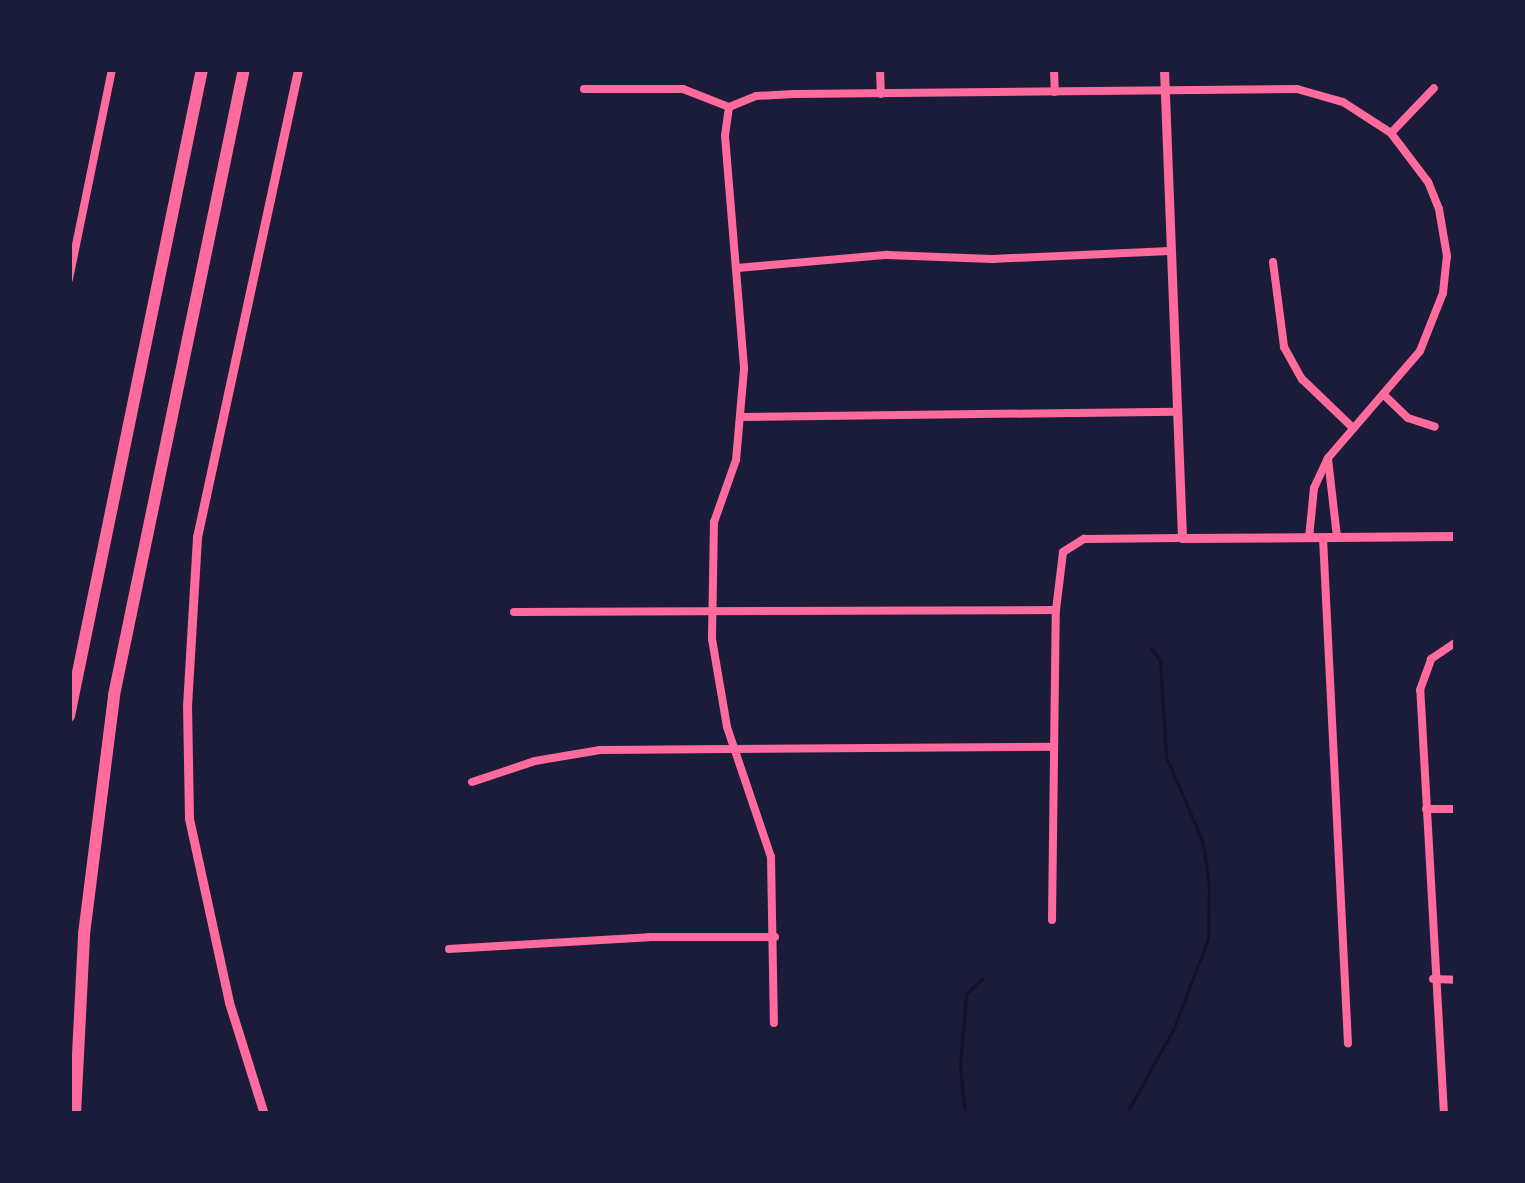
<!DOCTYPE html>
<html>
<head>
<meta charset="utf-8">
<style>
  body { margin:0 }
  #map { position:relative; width:1525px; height:1183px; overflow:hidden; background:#1b1b3a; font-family:"Varela Round",sans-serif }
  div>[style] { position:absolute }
  .stream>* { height:3px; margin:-1.5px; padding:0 1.5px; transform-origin:1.5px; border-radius:1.5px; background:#12122b }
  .minor>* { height:8px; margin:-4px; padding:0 4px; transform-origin:4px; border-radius:4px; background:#ff6b9d }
  .tertiary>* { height:9px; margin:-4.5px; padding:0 4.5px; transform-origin:4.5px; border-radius:4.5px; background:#ff6b9d }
  .trunk>* { height:12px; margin:-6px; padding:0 6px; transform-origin:6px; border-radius:6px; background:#ff6b9d }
  span { translate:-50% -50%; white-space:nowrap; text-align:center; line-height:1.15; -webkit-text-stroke:12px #1b1b3a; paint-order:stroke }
  .frame { position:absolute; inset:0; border:72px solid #1b1b3a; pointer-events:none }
</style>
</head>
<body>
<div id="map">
  <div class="stream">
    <div style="left:965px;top:1114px;width:47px;rotate:-96.1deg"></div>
    <div style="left:960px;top:1067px;width:73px;rotate:-85.3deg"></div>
    <div style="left:966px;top:994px;width:23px;rotate:-43deg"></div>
    <div style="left:1126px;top:1114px;width:96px;rotate:-60.8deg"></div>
    <div style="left:1173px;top:1030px;width:97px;rotate:-69deg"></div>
    <div style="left:1208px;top:939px;width:55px;rotate:-89deg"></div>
    <div style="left:1209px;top:884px;width:45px;rotate:-99deg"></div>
    <div style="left:1202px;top:840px;width:90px;rotate:-113.4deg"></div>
    <div style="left:1166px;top:757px;width:97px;rotate:-93.5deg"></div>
    <div style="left:1160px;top:660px;width:14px;rotate:-129deg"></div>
  </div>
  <div class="minor">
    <div style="left:880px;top:69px;width:25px;rotate:88deg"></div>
    <div style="left:1054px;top:69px;width:23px;rotate:88deg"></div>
    <div style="left:584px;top:89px;width:99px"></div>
    <div style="left:683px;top:89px;width:49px;rotate:21.4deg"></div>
    <div style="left:729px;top:107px;width:29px;rotate:-22deg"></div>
    <div style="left:756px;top:96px;width:38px;rotate:-3deg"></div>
    <div style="left:794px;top:94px;width:503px;rotate:-0.57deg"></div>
    <div style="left:1297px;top:89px;width:48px;rotate:15.8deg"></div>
    <div style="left:1343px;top:102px;width:57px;rotate:32.9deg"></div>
    <div style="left:1391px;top:133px;width:62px;rotate:-46.3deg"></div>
    <div style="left:729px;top:107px;width:29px;rotate:98deg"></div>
    <div style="left:725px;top:136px;width:234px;rotate:85.3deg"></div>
    <div style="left:744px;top:369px;width:91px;rotate:95deg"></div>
    <div style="left:736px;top:460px;width:66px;rotate:109.5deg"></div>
    <div style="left:714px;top:522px;width:117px;rotate:91deg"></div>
    <div style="left:712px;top:639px;width:89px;rotate:80.3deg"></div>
    <div style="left:727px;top:727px;width:137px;rotate:71.3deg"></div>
    <div style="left:771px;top:857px;width:166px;rotate:89deg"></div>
    <div style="left:1273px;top:262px;width:86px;rotate:82.6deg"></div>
    <div style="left:1284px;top:347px;width:37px;rotate:61deg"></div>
    <div style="left:1302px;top:379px;width:71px;rotate:43.9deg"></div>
    <div style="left:737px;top:268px;width:151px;rotate:-5deg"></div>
    <div style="left:887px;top:255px;width:105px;rotate:2.2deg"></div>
    <div style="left:992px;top:259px;width:178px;rotate:-2.6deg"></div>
    <div style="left:69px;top:279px;width:214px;rotate:-78.4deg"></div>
    <div style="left:1384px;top:395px;width:33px;rotate:44deg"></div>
    <div style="left:1408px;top:418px;width:28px;rotate:18deg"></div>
    <div style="left:741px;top:417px;width:435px;rotate:-0.7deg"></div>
    <div style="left:1328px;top:459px;width:79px;rotate:83.4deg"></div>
    <div style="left:1309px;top:538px;width:50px;rotate:-84.3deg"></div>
    <div style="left:1314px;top:488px;width:33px;rotate:-65deg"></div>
    <div style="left:1328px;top:458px;width:141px;rotate:-49.3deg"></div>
    <div style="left:1420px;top:351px;width:62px;rotate:-68.4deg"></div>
    <div style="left:1443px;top:293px;width:37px;rotate:-84deg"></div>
    <div style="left:1447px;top:256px;width:48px;rotate:-99.7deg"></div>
    <div style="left:1439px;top:209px;width:29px;rotate:-112deg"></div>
    <div style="left:1428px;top:182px;width:61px;rotate:-127.1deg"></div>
    <div style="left:1323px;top:538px;width:506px;rotate:87.17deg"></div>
    <div style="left:514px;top:612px;width:542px;rotate:-0.21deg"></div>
    <div style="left:472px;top:782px;width:66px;rotate:-18.4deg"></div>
    <div style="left:535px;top:761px;width:66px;rotate:-9.6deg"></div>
    <div style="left:600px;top:750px;width:453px;rotate:-0.4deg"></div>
    <div style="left:1426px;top:809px;width:30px"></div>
    <div style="left:1052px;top:920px;width:310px;rotate:-89.3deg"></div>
    <div style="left:1056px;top:610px;width:58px;rotate:-83.1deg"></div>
    <div style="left:1063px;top:552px;width:25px;rotate:-32deg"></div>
    <div style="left:1084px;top:539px;width:98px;rotate:-0.6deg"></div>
    <div style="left:449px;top:949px;width:200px;rotate:-3.4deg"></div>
    <div style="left:649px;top:937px;width:126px"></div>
    <div style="left:1433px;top:979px;width:23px;rotate:2deg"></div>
    <div style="left:1444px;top:1114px;width:425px;rotate:-93.2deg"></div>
    <div style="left:1420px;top:690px;width:33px;rotate:-70deg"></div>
    <div style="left:1431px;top:659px;width:30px;rotate:-34deg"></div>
  </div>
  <div class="tertiary">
    <div style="left:1164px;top:69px;width:469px;rotate:87.8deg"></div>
    <div style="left:1182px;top:538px;width:274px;rotate:-0.4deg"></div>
    <div style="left:264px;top:1114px;width:117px;rotate:-107.4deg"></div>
    <div style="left:229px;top:1002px;width:188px;rotate:-102.3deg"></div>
    <div style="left:189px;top:818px;width:112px;rotate:-91deg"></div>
    <div style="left:187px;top:706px;width:169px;rotate:-86.6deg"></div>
    <div style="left:197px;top:537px;width:479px;rotate:-77.8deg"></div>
  </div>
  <div class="trunk">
    <div style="left:69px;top:716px;width:661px;rotate:-78.38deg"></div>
    <div style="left:75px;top:1114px;width:180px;rotate:-87.1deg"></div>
    <div style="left:84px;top:934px;width:241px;rotate:-82.8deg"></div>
    <div style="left:114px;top:695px;width:639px;rotate:-78.27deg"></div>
  </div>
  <div class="frame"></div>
</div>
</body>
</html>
